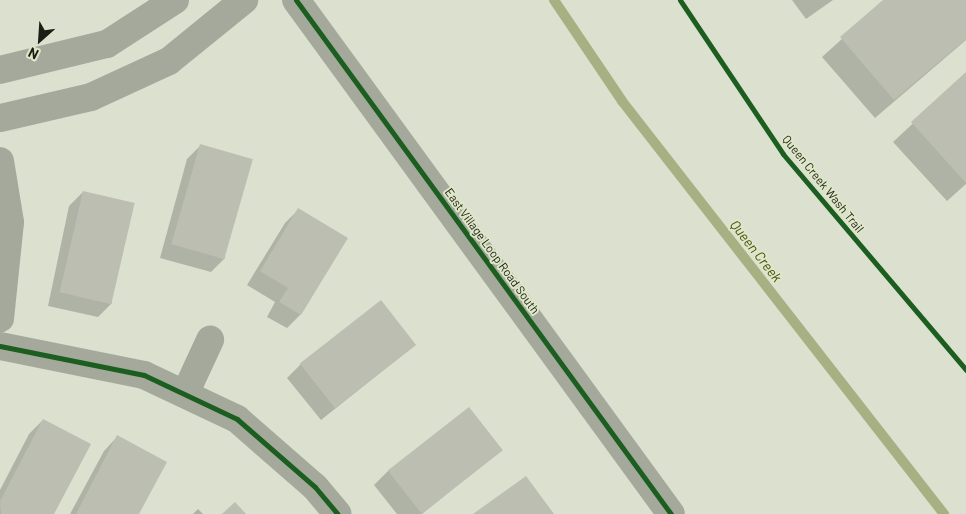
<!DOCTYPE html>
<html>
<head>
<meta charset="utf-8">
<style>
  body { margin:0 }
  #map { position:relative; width:966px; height:514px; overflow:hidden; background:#dbe0cf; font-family:Barlow,sans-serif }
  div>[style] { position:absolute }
  .shadow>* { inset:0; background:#0003 }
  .stream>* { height:10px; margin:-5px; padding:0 5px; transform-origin:5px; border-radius:5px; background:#a5b183 }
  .building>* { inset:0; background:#bbbeb1; transform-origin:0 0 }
  .minor>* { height:28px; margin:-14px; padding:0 14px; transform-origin:14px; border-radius:14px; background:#a4a99c }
  .cycleway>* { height:5px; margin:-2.5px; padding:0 2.5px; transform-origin:2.5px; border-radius:2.5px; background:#1b5e20 }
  span { translate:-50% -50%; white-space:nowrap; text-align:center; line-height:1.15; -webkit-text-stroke:4px #dee7c8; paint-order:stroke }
  .street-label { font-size:12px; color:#1b1e13 }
  .water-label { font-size:14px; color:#44510d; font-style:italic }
  .north { position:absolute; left:15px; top:15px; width:50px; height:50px; -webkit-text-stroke:4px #dee7c8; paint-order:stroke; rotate:206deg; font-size:14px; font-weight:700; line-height:20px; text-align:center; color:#1b1e13 }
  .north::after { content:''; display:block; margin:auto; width:18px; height:22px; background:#1b1e13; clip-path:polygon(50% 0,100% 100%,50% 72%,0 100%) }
</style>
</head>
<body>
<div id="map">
  <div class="shadow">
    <div style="clip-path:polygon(792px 0,833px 0,806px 19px)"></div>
    <div style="clip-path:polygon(885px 0,966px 0,966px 40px,875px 118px,822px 57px)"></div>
    <div style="clip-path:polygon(966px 74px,966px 184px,947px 201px,893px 142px)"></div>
    <div style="clip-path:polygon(200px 146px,225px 258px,211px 272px,160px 258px,187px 159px)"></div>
    <div style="clip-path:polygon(83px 192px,112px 303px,98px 317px,48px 306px,69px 206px)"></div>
    <div style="clip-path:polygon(299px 209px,300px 315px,287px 328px,267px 317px,275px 302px,247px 285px,285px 223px)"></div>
    <div style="clip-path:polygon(415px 345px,321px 420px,287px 378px,301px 364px)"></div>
    <div style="clip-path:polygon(43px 420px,53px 514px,0 514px,0 490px,29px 434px)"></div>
    <div style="clip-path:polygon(117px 437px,138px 514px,70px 514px,104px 451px)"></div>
    <div style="clip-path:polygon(501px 450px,422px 514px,397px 514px,374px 485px,388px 471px)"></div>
    <div style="clip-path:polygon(198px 509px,203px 514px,193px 514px)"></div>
  </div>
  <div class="stream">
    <div style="left:554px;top:0;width:122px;rotate:56deg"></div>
    <div style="left:622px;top:101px;width:524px;rotate:52.06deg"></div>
  </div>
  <div class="building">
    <div style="clip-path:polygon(883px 0,966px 0,966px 39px,894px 100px,840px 37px)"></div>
    <div style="clip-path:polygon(966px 72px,966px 183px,911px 122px)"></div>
    <div style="left:200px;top:144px;width:55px;height:104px;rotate:16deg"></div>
    <div style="left:83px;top:191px;width:53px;height:104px;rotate:13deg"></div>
    <div style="clip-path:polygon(298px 208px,348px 238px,301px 315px,279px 302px,288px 288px,260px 271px)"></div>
    <div style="left:381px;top:300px;width:57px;height:103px;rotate:52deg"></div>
    <div style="left:469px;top:407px;width:55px;height:103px;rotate:52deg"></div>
    <div style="clip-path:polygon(43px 419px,91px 444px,54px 514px,1px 514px,0 501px)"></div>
    <div style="clip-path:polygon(117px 435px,167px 462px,139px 514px,76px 514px)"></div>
    <div style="clip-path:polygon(526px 476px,554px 514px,473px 514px)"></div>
    <div style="clip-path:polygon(235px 502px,246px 514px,222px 514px)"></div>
  </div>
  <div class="minor">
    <div style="left:296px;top:0;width:636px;rotate:53.89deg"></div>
    <div style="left:0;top:70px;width:110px;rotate:-13.7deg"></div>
    <div style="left:107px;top:44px;width:81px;rotate:-32.9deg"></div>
    <div style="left:0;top:118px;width:93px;rotate:-13deg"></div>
    <div style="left:91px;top:97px;width:86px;rotate:-24.8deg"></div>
    <div style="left:169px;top:61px;width:97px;rotate:-39.1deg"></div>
    <div style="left:0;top:161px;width:62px;rotate:80.7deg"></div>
    <div style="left:10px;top:222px;width:97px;rotate:95.9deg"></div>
    <div style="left:0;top:346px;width:147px;rotate:11.4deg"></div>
    <div style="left:144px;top:375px;width:103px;rotate:25.3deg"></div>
    <div style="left:237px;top:419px;width:103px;rotate:41.1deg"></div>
    <div style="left:315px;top:487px;width:35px;rotate:50deg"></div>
    <div style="left:185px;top:394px;width:60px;rotate:-65.2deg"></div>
  </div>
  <div class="cycleway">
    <div style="left:296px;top:0;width:636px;rotate:53.89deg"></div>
    <div style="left:680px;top:0;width:185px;rotate:56.2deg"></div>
    <div style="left:783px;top:154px;width:283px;rotate:49.7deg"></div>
    <div style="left:0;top:346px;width:147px;rotate:11.4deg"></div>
    <div style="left:144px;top:375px;width:103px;rotate:25.3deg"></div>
    <div style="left:237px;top:419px;width:103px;rotate:41.1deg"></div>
    <div style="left:315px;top:487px;width:35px;rotate:50deg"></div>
  </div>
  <div class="street-label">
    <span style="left:823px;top:184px;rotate:51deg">Queen Creek Wash Trail</span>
    <span style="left:492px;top:251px;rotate:54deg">East Village Loop Road South</span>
  </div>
  <div class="water-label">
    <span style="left:756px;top:251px;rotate:52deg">Queen Creek</span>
  </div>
  <div class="north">N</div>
</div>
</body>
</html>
